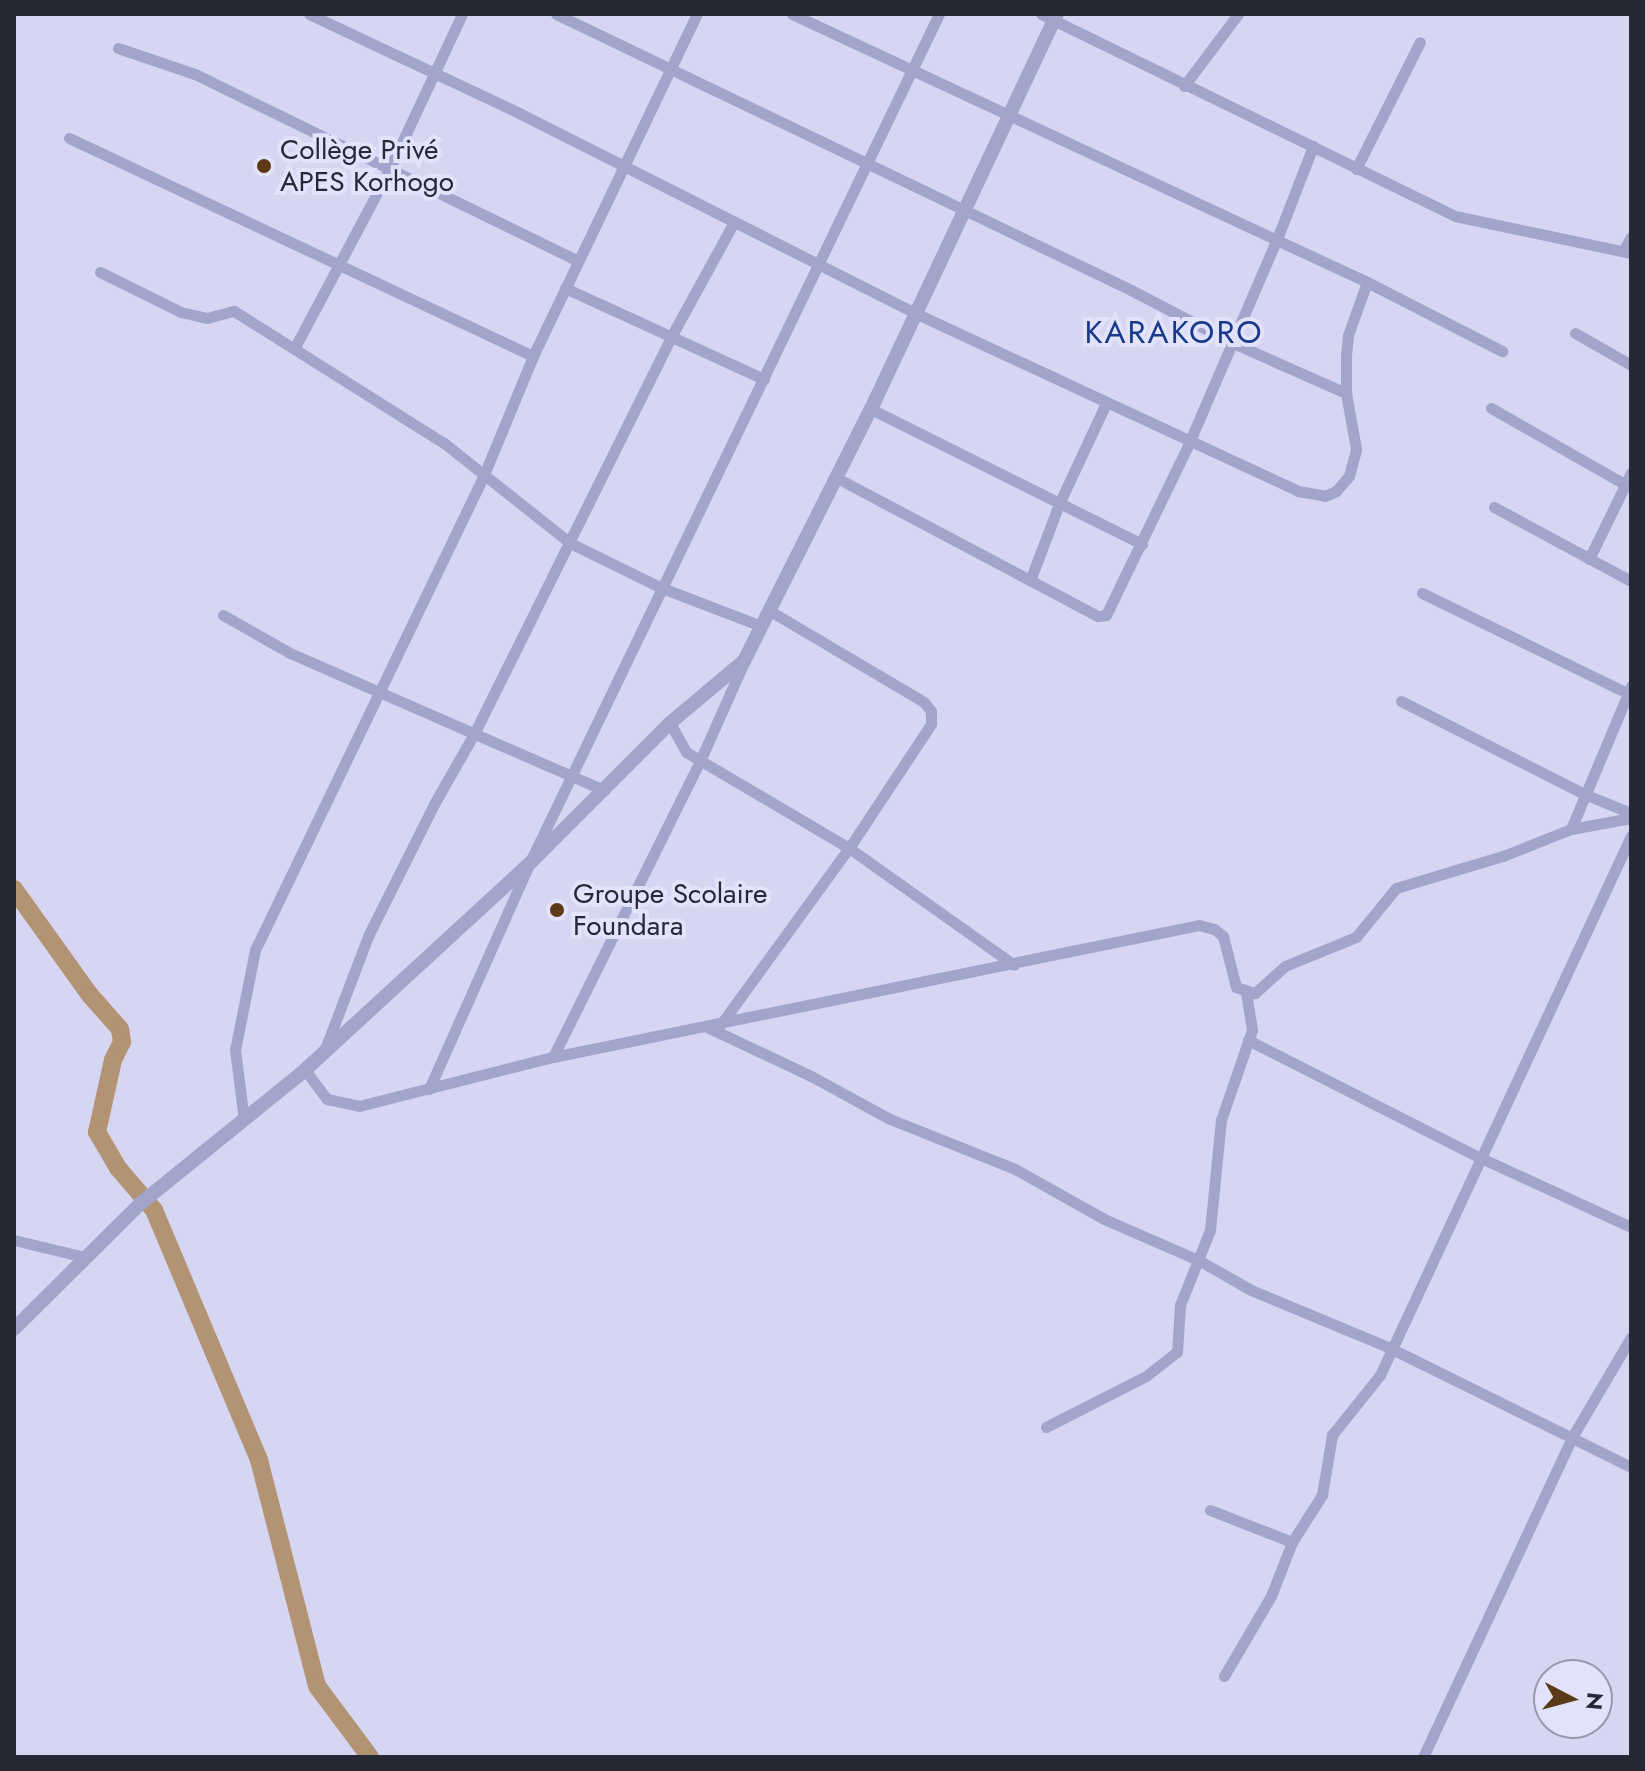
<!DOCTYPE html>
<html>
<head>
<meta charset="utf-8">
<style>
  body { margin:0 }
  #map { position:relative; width:1645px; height:1771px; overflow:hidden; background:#d6d6f3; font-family:Jost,sans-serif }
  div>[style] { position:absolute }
  .river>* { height:18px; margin:-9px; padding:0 9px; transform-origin:9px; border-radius:9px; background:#b29373 }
  .minor>* { height:11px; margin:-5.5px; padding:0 5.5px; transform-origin:5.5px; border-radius:5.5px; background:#a1a5cc }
  .tertiary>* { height:14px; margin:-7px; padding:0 7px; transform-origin:7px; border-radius:7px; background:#a1a5cc }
  .dots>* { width:22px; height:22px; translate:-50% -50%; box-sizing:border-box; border:4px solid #e2e2fb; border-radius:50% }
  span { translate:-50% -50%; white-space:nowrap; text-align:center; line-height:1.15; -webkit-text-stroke:8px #e2e2fb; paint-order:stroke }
  .poi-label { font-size:28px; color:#252835 }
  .left { translate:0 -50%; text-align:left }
  .quarter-label { font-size:32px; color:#173a8b; letter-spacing:2px }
  .frame { position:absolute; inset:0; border:16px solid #252835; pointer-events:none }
  .north { position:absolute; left:1533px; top:1659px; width:80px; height:80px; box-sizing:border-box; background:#e2e2fb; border:2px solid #9698ac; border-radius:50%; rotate:96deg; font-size:22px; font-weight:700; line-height:32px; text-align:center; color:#252835 }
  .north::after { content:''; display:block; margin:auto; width:28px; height:36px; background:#5a3a17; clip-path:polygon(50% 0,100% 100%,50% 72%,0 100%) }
</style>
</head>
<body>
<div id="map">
  <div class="river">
    <div style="left:14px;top:889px;width:130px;rotate:54.4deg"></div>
    <div style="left:90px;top:995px;width:45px;rotate:48.6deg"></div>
    <div style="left:120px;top:1029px;width:13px;rotate:81deg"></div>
    <div style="left:122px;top:1042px;width:20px;rotate:117deg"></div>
    <div style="left:113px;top:1060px;width:74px;rotate:102.5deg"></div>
    <div style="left:97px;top:1132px;width:42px;rotate:59.7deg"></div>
    <div style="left:118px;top:1168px;width:55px;rotate:49.4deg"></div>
    <div style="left:154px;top:1210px;width:271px;rotate:67.2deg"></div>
    <div style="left:259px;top:1460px;width:233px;rotate:75.6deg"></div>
    <div style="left:317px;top:1686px;width:89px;rotate:53.3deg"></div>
  </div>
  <div class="minor">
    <div style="left:309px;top:14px;width:232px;rotate:25.2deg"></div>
    <div style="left:519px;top:113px;width:444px;rotate:26.8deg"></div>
    <div style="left:915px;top:313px;width:422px;rotate:24.9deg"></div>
    <div style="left:1298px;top:491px;width:27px;rotate:10deg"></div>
    <div style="left:1325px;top:496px;width:12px;rotate:-24deg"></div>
    <div style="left:1336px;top:491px;width:20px;rotate:-49deg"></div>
    <div style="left:1349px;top:476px;width:28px;rotate:-75deg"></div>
    <div style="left:1356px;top:449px;width:57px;rotate:-100.1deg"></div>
    <div style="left:1346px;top:393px;width:38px;rotate:-90deg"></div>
    <div style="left:1346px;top:355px;width:20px;rotate:-84deg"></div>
    <div style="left:1348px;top:335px;width:56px;rotate:-70.3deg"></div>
    <div style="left:556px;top:14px;width:638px;rotate:25.64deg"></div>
    <div style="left:1131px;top:290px;width:115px;rotate:27.5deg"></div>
    <div style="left:1233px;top:343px;width:124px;rotate:23.9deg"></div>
    <div style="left:792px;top:14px;width:634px;rotate:24.99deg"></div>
    <div style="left:1367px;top:282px;width:152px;rotate:27.1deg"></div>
    <div style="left:1041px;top:14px;width:461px;rotate:26deg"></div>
    <div style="left:1455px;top:216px;width:180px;rotate:11.9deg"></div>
    <div style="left:118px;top:48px;width:81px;rotate:18.7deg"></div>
    <div style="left:195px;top:74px;width:426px;rotate:26deg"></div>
    <div style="left:1184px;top:86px;width:90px;rotate:-53.1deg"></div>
    <div style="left:69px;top:138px;width:513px;rotate:25.17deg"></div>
    <div style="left:1356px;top:169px;width:142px;rotate:-63.3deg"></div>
    <div style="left:1624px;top:249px;width:14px;rotate:-60deg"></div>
    <div style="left:100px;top:272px;width:90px;rotate:26.3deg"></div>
    <div style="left:181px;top:312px;width:27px;rotate:13deg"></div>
    <div style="left:207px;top:318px;width:28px;rotate:-15deg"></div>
    <div style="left:234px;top:311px;width:248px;rotate:32.2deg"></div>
    <div style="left:444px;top:443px;width:161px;rotate:38.4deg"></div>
    <div style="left:570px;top:543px;width:102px;rotate:26.1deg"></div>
    <div style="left:662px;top:588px;width:106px;rotate:21deg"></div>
    <div style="left:565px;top:288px;width:219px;rotate:24.6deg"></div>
    <div style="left:1575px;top:333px;width:64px;rotate:29.7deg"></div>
    <div style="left:294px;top:349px;width:203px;rotate:-62deg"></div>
    <div style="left:389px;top:170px;width:172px;rotate:-64.9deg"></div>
    <div style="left:1491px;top:408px;width:161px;rotate:29.7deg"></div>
    <div style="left:871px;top:409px;width:303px;rotate:26.5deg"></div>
    <div style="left:837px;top:478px;width:295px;rotate:27.9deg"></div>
    <div style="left:1098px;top:616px;width:8px;rotate:-7deg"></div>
    <div style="left:1106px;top:615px;width:191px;rotate:-64.2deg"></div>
    <div style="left:1189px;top:443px;width:222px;rotate:-66.7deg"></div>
    <div style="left:1277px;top:239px;width:100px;rotate:-68.8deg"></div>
    <div style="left:1494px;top:507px;width:156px;rotate:28.4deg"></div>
    <div style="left:1589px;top:559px;width:96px;rotate:-64deg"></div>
    <div style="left:1031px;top:578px;width:79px;rotate:-69.3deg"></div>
    <div style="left:1059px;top:504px;width:111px;rotate:-65deg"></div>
    <div style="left:1422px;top:593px;width:233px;rotate:26deg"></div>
    <div style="left:223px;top:615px;width:77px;rotate:29.6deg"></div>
    <div style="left:290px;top:653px;width:343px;rotate:23.6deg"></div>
    <div style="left:1401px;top:701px;width:205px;rotate:26.9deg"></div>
    <div style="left:1584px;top:794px;width:51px;rotate:22deg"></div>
    <div style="left:670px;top:723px;width:33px;rotate:61deg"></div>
    <div style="left:686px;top:752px;width:189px;rotate:30.5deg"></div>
    <div style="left:849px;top:848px;width:202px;rotate:35.3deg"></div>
    <div style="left:1571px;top:829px;width:155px;rotate:-67.2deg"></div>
    <div style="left:721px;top:1024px;width:218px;rotate:-54deg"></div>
    <div style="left:849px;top:848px;width:149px;rotate:-56.5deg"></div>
    <div style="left:931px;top:724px;width:13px;rotate:-90deg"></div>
    <div style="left:931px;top:711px;width:11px;rotate:-128deg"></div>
    <div style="left:924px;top:702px;width:179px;rotate:-149.4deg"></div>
    <div style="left:707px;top:1027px;width:115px;rotate:25.2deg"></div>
    <div style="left:811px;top:1076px;width:90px;rotate:28.6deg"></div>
    <div style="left:890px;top:1119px;width:135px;rotate:21.8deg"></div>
    <div style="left:1015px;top:1169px;width:102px;rotate:29.3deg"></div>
    <div style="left:1104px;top:1219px;width:105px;rotate:23.6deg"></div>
    <div style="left:1200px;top:1261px;width:59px;rotate:29.6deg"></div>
    <div style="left:1251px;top:1290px;width:151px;rotate:22.6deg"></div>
    <div style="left:1390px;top:1348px;width:269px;rotate:26.3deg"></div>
    <div style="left:1248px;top:1040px;width:261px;rotate:26.9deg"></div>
    <div style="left:1481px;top:1158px;width:165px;rotate:24.7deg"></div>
    <div style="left:325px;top:1049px;width:123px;rotate:-69.1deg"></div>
    <div style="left:369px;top:934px;width:145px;rotate:-63.4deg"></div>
    <div style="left:434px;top:804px;width:81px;rotate:-60.3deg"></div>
    <div style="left:474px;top:734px;width:443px;rotate:-63.6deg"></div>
    <div style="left:671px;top:337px;width:131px;rotate:-61.3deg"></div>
    <div style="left:553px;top:1057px;width:330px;rotate:-63.6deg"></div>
    <div style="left:700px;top:761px;width:108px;rotate:-66deg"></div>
    <div style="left:305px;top:1070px;width:36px;rotate:53deg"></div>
    <div style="left:327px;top:1099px;width:33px;rotate:12deg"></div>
    <div style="left:359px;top:1106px;width:200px;rotate:-14.2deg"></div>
    <div style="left:553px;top:1057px;width:659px;rotate:-11.55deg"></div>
    <div style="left:1199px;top:925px;width:16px;rotate:15deg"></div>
    <div style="left:1214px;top:929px;width:11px;rotate:38deg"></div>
    <div style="left:1223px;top:936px;width:53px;rotate:75.7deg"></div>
    <div style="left:1236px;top:987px;width:20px;rotate:18deg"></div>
    <div style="left:1255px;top:993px;width:40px;rotate:-42deg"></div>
    <div style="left:1285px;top:966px;width:77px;rotate:-22.2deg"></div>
    <div style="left:1356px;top:937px;width:63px;rotate:-50.8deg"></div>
    <div style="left:1396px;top:888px;width:112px;rotate:-16.7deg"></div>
    <div style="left:1503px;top:856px;width:73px;rotate:-21.7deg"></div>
    <div style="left:1571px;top:829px;width:61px;rotate:-10.4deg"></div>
    <div style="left:429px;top:1089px;width:246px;rotate:-66deg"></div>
    <div style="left:529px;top:864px;width:944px;rotate:-64.25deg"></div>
    <div style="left:244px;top:1120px;width:71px;rotate:-97.3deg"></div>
    <div style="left:235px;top:1050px;width:102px;rotate:-78.7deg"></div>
    <div style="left:255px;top:950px;width:525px;rotate:-64.26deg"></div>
    <div style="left:483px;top:477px;width:131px;rotate:-67.5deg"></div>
    <div style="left:533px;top:356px;width:379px;rotate:-64.4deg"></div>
    <div style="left:14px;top:1240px;width:73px;rotate:13.5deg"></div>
    <div style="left:1046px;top:1427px;width:112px;rotate:-27deg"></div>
    <div style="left:1146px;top:1376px;width:39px;rotate:-38deg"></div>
    <div style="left:1177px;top:1352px;width:47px;rotate:-86.3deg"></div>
    <div style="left:1180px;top:1305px;width:81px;rotate:-68.2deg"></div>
    <div style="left:1210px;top:1230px;width:111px;rotate:-84.3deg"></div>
    <div style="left:1221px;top:1120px;width:95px;rotate:-71deg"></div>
    <div style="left:1252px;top:1030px;width:38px;rotate:-99deg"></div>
    <div style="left:1210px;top:1510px;width:88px;rotate:21.3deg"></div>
    <div style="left:1224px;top:1676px;width:93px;rotate:-59.6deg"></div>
    <div style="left:1271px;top:1596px;width:58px;rotate:-68.7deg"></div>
    <div style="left:1292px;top:1542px;width:56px;rotate:-57.4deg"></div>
    <div style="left:1322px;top:1495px;width:61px;rotate:-80.5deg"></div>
    <div style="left:1332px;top:1435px;width:77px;rotate:-51.3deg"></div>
    <div style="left:1380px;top:1375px;width:595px;rotate:-65.03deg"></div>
    <div style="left:1423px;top:1757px;width:351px;rotate:-65deg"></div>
    <div style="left:1571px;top:1439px;width:118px;rotate:-59.5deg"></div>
  </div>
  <div class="tertiary">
    <div style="left:14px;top:1329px;width:179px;rotate:-44.8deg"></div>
    <div style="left:141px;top:1203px;width:211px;rotate:-39deg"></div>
    <div style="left:305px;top:1070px;width:304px;rotate:-42.6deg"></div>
    <div style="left:529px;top:864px;width:199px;rotate:-45deg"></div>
    <div style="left:670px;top:723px;width:97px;rotate:-40deg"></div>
    <div style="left:744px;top:661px;width:282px;rotate:-63.3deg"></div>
    <div style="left:871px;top:409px;width:437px;rotate:-64.8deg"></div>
  </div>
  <div class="dots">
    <div style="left:264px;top:166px;background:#5a3a17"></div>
    <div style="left:557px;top:910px;background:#5a3a17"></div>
  </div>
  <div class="poi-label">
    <span class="left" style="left:280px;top:166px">Collège Privé<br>APES Korhogo</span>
    <span class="left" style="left:573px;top:910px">Groupe Scolaire<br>Foundara</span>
  </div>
  <div class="quarter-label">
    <span style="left:1174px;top:332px">KARAKORO</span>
  </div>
  <div class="frame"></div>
  <div class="north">N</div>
</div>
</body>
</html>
